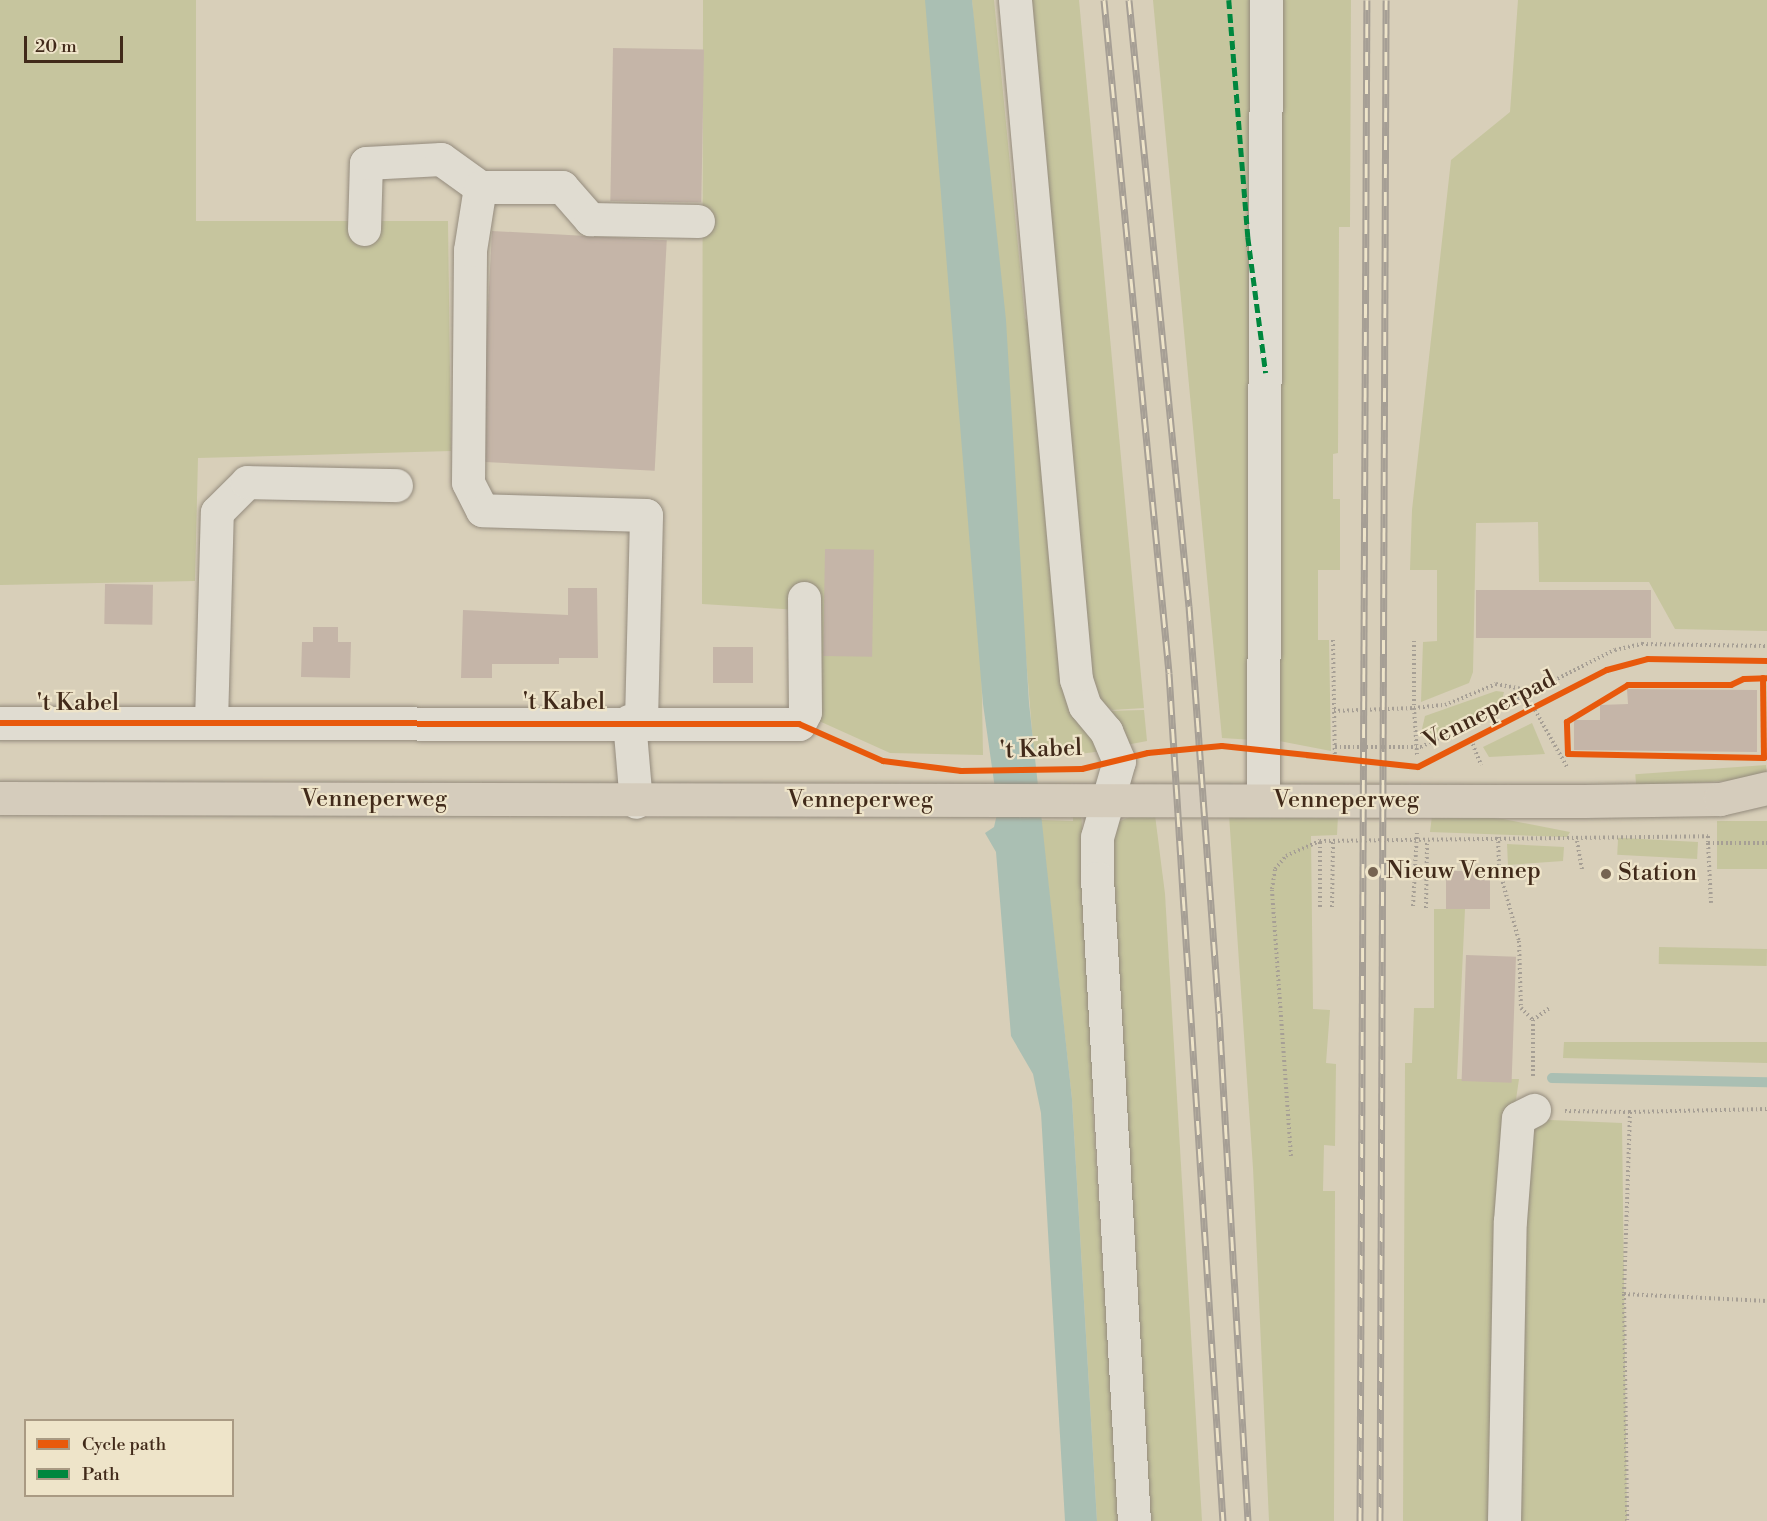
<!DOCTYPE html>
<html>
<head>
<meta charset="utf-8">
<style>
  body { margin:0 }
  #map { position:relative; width:1767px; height:1521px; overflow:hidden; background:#d8cfb9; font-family:"Libre Bodoni",serif }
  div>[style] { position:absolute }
  .green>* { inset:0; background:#c6c59e; transform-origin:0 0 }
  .water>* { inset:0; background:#aabfb3 }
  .stream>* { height:10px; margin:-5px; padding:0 5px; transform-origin:5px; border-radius:5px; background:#aabfb3 }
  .building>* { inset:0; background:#c5b5a8; transform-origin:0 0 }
  .path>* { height:4px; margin-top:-2px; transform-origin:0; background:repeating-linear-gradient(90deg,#a69f95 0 1.5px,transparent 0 4.5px) }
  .roads { filter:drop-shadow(0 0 2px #948b7d) drop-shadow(0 0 2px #948b7d) }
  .minor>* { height:33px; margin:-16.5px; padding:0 16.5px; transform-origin:16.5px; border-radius:16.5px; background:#e0dcd1 }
  .major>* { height:33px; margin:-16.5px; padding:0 16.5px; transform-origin:16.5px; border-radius:16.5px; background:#d5ccbc }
  .rail>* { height:7px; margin-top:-3.5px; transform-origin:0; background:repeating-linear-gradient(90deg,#eee4c9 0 14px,#a69f95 0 28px); box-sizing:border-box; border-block:2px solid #a69f95 }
  .quiet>* { height:4.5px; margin-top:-2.25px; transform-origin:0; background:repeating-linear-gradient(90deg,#00873e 0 9px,transparent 0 13.5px) }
  .cycleway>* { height:6px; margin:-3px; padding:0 3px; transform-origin:3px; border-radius:3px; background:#e8590c }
  .dots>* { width:16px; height:16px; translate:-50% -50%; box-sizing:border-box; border:3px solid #eee4c9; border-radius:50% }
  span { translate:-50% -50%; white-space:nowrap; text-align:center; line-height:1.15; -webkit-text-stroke:4.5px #eee4c9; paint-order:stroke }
  .street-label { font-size:24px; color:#412a1a }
  .poi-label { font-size:24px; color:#412a1a }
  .left { translate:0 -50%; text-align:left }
  .legend { position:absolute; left:24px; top:1419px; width:210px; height:78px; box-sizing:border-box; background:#eee4c9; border:2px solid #a99a83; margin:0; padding:8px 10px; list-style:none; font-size:18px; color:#412a1a }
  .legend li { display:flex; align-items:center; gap:12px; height:30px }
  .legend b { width:30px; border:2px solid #a99a83 }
  .scale { position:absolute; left:24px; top:36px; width:99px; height:27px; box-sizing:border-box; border:3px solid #412a1a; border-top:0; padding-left:8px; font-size:18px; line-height:21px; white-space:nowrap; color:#412a1a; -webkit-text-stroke:4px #eee4c9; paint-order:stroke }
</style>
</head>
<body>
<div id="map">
  <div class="green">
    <div style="clip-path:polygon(0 0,196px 0,196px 221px,448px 221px,451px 451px,198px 458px,195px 581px,0 585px)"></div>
    <div style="clip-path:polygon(703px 0,939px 0,977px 421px,983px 755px,890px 753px,808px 716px,799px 610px,702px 604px)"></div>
    <div style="clip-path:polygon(972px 0,994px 0,1025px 318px,1040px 341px,1102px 751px,1080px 754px,1034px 755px)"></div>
    <div style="clip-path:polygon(1024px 0,1079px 0,1144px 708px,1112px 710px,1093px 697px)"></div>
    <div style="clip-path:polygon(1153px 0,1259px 0,1254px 740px,1222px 738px)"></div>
    <div style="clip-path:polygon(1274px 0,1351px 0,1350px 227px,1339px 227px,1338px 453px,1333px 454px,1333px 499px,1340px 499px,1340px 570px,1318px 570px,1318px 640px,1329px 640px,1331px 751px,1274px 740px)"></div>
    <div style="clip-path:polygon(1518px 0,1767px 0,1767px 631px,1675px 629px,1649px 582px,1539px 582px,1538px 522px,1476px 523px,1473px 672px,1469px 683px,1421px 702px,1423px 642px,1437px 641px,1437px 570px,1410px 570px,1412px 510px,1451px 160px,1510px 112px)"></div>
    <div style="clip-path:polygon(1496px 691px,1504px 692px,1502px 700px,1434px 736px,1422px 729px,1425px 716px)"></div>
    <div style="clip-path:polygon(1144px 710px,1147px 741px,1126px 745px,1106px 711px)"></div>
    <div style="clip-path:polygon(1532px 723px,1545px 754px,1489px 757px,1483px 747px)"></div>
    <div style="left:1766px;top:765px;width:13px;height:131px;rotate:86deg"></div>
    <div style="clip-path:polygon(1081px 813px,1102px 1068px,1092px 1098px,1119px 1521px,1097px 1521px,1072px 1099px,1041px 820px,1073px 821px,1073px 814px)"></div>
    <div style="clip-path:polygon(1134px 815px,1155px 815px,1165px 894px,1202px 1521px,1144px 1521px,1106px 877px,1116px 823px)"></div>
    <div style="clip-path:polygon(1229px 815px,1338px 816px,1337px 835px,1311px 836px,1313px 1009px,1330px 1010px,1326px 1063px,1336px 1064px,1335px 1146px,1324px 1145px,1323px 1191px,1335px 1191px,1334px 1521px,1269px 1521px,1253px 1168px)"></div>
    <div style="clip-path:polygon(1462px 815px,1503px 819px,1570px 832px,1567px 837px,1430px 832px,1432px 816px)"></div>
    <div style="left:1767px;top:821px;width:48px;height:50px;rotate:90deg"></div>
    <div style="left:1698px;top:842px;width:17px;height:80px;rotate:93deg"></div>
    <div style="clip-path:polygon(1507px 844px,1564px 847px,1563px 861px,1508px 865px)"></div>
    <div style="clip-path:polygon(1434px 909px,1465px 909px,1457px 1079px,1519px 1079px,1513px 1120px,1499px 1521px,1403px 1521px,1405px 1063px,1412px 1063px,1414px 1008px,1434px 1008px)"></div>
    <div style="left:1659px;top:947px;width:108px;height:17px;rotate:1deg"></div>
    <div style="clip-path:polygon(1564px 1042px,1767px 1042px,1767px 1063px,1563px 1058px)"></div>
    <div style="clip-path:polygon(1527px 1119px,1622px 1123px,1627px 1521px,1511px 1521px)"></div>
  </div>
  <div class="water">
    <div style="clip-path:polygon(925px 0,972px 0,1006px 320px,1029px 703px,1072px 1099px,1097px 1521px,1065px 1521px,1041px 1113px,1033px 1074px,1011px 1036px,996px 852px,985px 833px,994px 827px,998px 810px,983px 704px)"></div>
  </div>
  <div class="stream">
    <div style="left:1552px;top:1078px;width:215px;rotate:1.1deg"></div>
  </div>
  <div class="building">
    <div style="left:613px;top:48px;width:91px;height:153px;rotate:1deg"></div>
    <div style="left:492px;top:231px;width:175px;height:231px;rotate:3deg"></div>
    <div style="left:825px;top:549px;width:49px;height:107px;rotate:1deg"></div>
    <div style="left:105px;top:584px;width:48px;height:40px;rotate:1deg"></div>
    <div style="clip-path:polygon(568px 588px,597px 588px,598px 658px,559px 658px,559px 664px,492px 664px,492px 678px,461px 678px,463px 610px,568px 615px)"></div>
    <div style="left:1651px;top:590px;width:48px;height:175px;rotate:90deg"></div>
    <div style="clip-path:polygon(313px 627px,338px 627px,338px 642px,351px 642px,350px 678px,301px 677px,302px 642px,313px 642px)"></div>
    <div style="left:713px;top:647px;width:40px;height:36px"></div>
    <div style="clip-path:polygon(1627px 689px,1757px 690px,1757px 752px,1574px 750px,1574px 720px,1600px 720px,1600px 705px,1628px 704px)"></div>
    <div style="left:1446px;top:871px;width:44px;height:38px"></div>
    <div style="left:1466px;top:955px;width:50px;height:126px;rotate:2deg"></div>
  </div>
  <div class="path">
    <div style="left:1333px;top:640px;width:121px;rotate:89.1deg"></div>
    <div style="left:1414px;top:641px;width:67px;rotate:90deg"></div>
    <div style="left:1414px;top:708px;width:31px;rotate:-6deg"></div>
    <div style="left:1445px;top:705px;width:55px;rotate:-22.4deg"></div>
    <div style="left:1496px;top:684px;width:32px;rotate:11deg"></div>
    <div style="left:1535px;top:710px;width:65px;rotate:60.7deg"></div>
    <div style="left:1334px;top:711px;width:80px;rotate:-2.1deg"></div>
    <div style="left:1414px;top:708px;width:47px;rotate:86.3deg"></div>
    <div style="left:1471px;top:740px;width:27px;rotate:68deg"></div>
    <div style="left:1335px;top:747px;width:86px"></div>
    <div style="left:1421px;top:747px;width:217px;rotate:-26.6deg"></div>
    <div style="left:1615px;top:650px;width:28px;rotate:-13deg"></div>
    <div style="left:1642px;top:644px;width:125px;rotate:0.9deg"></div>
    <div style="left:1498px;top:837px;width:32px;rotate:88deg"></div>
    <div style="left:1499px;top:869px;width:75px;rotate:74.5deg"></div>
    <div style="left:1519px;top:941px;width:67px;rotate:88.3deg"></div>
    <div style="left:1521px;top:1008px;width:17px;rotate:45deg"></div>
    <div style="left:1533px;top:1020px;width:58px;rotate:90deg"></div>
    <div style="left:1577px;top:841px;width:29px;rotate:80deg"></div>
    <div style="left:1708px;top:843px;width:60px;rotate:87.1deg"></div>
    <div style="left:1499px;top:869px;width:38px"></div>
    <div style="left:1413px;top:906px;width:74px;rotate:-86.9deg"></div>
    <div style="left:1320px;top:907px;width:66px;rotate:-90deg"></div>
    <div style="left:1320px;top:841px;width:388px;rotate:-0.7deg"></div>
    <div style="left:1708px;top:836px;width:7px;rotate:90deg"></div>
    <div style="left:1708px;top:843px;width:59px"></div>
    <div style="left:1332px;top:907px;width:66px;rotate:-89.1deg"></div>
    <div style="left:1426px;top:908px;width:66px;rotate:-89.1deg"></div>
    <div style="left:1533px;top:1020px;width:22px;rotate:-36deg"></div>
    <div style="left:1565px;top:1111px;width:65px;rotate:0.9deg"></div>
    <div style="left:1630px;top:1112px;width:182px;rotate:91.9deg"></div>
    <div style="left:1624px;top:1294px;width:227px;rotate:89.2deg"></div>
    <div style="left:1630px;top:1112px;width:137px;rotate:-1.3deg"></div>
    <div style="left:1291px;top:1156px;width:268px;rotate:-94.1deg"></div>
    <div style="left:1272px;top:889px;width:20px;rotate:-81deg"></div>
    <div style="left:1275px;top:869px;width:17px;rotate:-50deg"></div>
    <div style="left:1286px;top:856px;width:37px;rotate:-24deg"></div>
    <div style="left:1624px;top:1294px;width:143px;rotate:2.8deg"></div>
  </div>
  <div class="roads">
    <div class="minor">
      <div style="left:1015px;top:0;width:682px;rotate:84.87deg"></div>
      <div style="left:1076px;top:679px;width:28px;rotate:72deg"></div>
      <div style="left:1085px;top:706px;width:33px;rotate:50deg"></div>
      <div style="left:1106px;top:731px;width:33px;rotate:67deg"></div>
      <div style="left:1119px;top:761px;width:79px;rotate:106.1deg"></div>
      <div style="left:1097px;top:837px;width:41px;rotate:90deg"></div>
      <div style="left:1097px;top:878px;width:644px;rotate:86.71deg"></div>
      <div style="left:364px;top:229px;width:66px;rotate:-88.3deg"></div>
      <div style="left:366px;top:163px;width:75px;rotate:-3.1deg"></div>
      <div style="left:441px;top:159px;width:48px;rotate:35.7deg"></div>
      <div style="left:629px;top:721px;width:81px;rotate:85.1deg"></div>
      <div style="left:641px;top:721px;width:206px;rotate:-88.6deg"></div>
      <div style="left:646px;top:515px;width:164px;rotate:-178.3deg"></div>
      <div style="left:482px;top:510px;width:31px;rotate:-117deg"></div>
      <div style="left:468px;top:482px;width:232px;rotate:-89.5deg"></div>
      <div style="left:470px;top:250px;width:64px;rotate:-81deg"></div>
      <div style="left:480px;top:187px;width:82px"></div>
      <div style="left:562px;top:187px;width:43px;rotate:48.8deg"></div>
      <div style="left:590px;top:219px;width:108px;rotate:1.1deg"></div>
      <div style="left:211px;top:722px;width:210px;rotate:-88.4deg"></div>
      <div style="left:217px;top:512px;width:42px;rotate:-45deg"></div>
      <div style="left:247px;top:482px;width:149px;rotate:1.2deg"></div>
      <div style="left:0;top:723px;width:799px;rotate:0.07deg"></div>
      <div style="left:799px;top:724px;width:13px;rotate:-63deg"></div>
      <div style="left:805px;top:712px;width:114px;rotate:-90.5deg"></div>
      <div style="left:1263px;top:800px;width:800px;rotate:-89.79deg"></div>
      <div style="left:1504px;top:1521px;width:300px;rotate:-88.9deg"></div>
      <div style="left:1510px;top:1221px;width:103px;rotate:-85.6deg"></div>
      <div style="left:1518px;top:1118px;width:18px;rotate:-27deg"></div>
    </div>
    <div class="major">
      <div style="left:0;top:798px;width:1584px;rotate:0.11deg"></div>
      <div style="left:1584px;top:801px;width:136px;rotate:-0.8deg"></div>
      <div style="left:1720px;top:799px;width:48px;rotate:-13.2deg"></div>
    </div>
  </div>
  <div class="rail">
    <div style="left:1104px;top:0;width:676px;rotate:84.48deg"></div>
    <div style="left:1169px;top:673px;width:850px;rotate:86.36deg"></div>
    <div style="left:1129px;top:0;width:609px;rotate:84.35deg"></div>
    <div style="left:1189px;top:606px;width:408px;rotate:85.8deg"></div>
    <div style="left:1219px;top:1013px;width:509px;rotate:86.73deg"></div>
    <div style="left:1360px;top:1521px;width:1521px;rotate:-89.74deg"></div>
    <div style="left:1380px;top:1521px;width:1521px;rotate:-89.77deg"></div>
  </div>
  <div class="quiet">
    <div style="left:1229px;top:0;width:238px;rotate:85.4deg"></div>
    <div style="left:1248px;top:237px;width:137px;rotate:82.5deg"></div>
  </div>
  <div class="cycleway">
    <div style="left:1763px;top:678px;width:80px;rotate:89.3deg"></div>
    <div style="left:1764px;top:758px;width:196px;rotate:-178.8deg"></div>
    <div style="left:1568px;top:754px;width:32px;rotate:-92deg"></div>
    <div style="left:1567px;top:722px;width:71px;rotate:-31.2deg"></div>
    <div style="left:1628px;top:685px;width:103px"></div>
    <div style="left:1731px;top:685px;width:14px;rotate:-25deg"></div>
    <div style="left:1744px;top:679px;width:23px;rotate:-2deg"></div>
    <div style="left:0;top:723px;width:799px;rotate:0.07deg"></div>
    <div style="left:799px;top:724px;width:92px;rotate:23.8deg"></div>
    <div style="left:883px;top:761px;width:79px;rotate:7.3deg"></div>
    <div style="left:961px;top:771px;width:121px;rotate:-0.9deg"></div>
    <div style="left:1082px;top:769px;width:68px;rotate:-13.6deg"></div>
    <div style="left:1148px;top:753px;width:74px;rotate:-5.4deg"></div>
    <div style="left:1222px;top:746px;width:197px;rotate:6.1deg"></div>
    <div style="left:1418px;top:767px;width:212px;rotate:-27.2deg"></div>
    <div style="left:1607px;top:670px;width:42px;rotate:-15deg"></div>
    <div style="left:1648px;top:659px;width:119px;rotate:1deg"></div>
  </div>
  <div class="dots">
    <div style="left:1373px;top:872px;background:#766452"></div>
    <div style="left:1606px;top:874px;background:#766452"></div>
  </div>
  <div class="street-label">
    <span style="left:564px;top:703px">'t Kabel</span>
    <span style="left:78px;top:704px">'t Kabel</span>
    <span style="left:1490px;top:711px;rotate:-27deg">Venneperpad</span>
    <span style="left:1041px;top:750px;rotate:-2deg">'t Kabel</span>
    <span style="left:374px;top:800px">Venneperweg</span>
    <span style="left:860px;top:801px">Venneperweg</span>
    <span style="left:1346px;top:801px">Venneperweg</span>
  </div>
  <div class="poi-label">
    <span class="left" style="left:1386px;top:872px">Nieuw Vennep</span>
    <span class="left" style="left:1618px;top:874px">Station</span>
  </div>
  <ul class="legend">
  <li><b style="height:8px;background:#e8590c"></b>Cycle path</li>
  <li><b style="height:8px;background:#00873e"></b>Path</li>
  </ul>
  <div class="scale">20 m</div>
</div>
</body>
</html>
